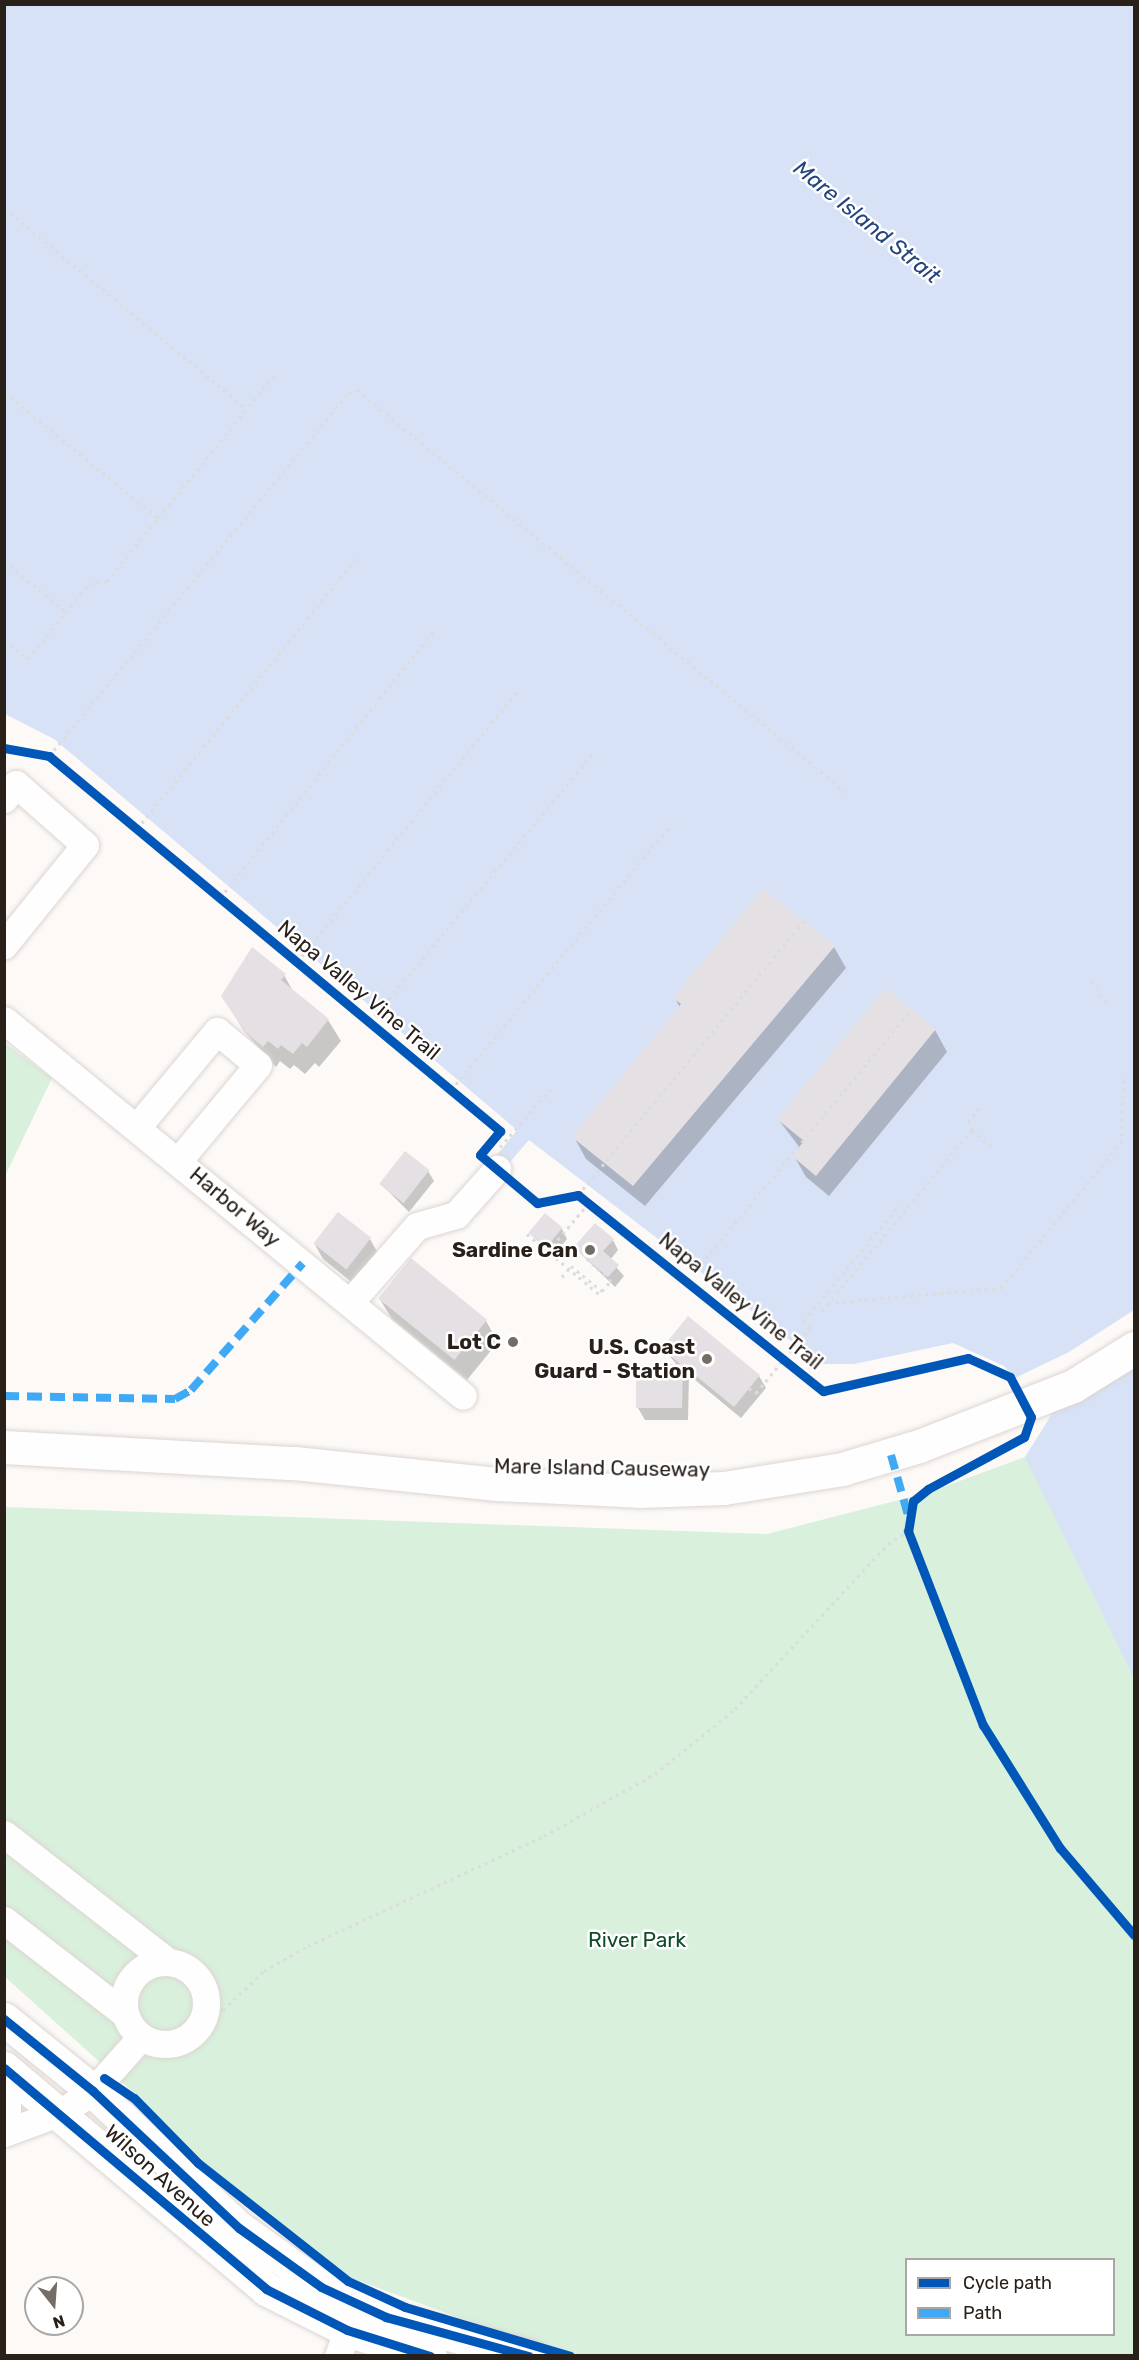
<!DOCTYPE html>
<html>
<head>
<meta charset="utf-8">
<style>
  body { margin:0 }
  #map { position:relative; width:1139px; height:2360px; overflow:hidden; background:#fcf9f7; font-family:Rubik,sans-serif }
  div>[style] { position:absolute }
  .green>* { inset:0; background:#d8f0dc }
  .water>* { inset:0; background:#d7e2f6 }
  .pier>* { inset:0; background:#fcf9f7 }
  .shadow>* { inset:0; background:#0003 }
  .building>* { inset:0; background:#e5e0e4; transform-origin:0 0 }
  .path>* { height:3px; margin-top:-1.5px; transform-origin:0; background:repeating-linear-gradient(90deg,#dddcdc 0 3px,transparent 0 7.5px) }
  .roads { filter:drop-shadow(0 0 2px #ddd5d1) drop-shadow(0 0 2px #ddd5d1) }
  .minor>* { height:27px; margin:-13.5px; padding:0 13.5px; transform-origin:13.5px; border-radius:13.5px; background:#fffefe }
  .minor>.ring { margin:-13.5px; padding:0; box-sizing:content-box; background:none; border:27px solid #fffefe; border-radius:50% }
  .major>* { height:33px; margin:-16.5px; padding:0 16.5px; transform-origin:16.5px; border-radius:16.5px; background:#fffefe }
  .quiet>* { height:8px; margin-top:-4px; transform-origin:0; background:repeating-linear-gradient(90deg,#3fa9f5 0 15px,transparent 0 23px) }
  .cycleway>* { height:9px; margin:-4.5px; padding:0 4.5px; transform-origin:4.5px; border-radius:4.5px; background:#0057b8 }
  .dots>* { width:16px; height:16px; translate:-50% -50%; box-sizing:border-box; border:3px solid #fff; border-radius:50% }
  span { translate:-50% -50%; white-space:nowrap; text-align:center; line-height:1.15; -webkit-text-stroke:5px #fff; paint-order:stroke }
  .street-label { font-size:21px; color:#2a201a }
  .poi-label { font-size:21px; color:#2a201a; font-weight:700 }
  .right { translate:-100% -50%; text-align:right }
  .park-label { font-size:21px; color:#0e4b28 }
  .water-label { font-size:22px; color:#23447d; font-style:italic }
  .frame { position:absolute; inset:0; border:6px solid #2a201a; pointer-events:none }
  .legend { position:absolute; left:905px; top:2258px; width:210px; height:78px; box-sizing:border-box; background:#fff; border:2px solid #aaa6a3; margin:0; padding:8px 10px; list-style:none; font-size:18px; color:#2a201a }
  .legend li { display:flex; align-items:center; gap:12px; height:30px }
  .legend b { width:30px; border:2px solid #aaa6a3 }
  .north { position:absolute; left:24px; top:2276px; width:60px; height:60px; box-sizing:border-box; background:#fff; border:2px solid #aaa6a3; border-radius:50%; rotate:163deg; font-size:16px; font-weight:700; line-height:24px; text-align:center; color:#2a201a }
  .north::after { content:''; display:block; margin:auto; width:21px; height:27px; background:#746c67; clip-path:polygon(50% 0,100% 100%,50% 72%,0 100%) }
</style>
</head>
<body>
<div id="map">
  <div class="green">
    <div style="clip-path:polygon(5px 1043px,52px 1078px,5px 1176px)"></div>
    <div style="clip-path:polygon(evenodd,1134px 1195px,1134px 2355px,579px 2355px,460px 2318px,354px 2279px,321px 2256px,200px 2160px,141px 2099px,5px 1977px,5px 1507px,767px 1534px,930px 1492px,1025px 1457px,1039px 1438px,1051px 1414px,1004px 1366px,967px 1346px,1134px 1195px,906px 2260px,1114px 2260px,1114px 2334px,906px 2334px,906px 2260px)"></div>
  </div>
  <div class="water">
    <div style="clip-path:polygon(4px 5px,1134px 5px,1134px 1678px,1025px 1457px,1052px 1414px,1004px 1366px,953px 1343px,854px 1364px,821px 1364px,529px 1140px,503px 1170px,492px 1161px,517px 1130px,54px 739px,5px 714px)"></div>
  </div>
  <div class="pier">
    <div style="clip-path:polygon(1134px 1310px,1134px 1355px,1047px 1413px,1013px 1379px,1069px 1352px)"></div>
  </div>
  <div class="shadow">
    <div style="clip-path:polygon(764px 890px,834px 947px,846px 968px,645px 1206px,586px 1159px,574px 1137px,680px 1008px,675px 998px)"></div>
    <div style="clip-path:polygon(284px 975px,294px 993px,328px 1020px,341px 1041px,319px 1067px,315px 1063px,305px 1074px,294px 1065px,290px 1069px,280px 1061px,276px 1067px,243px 1030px,223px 996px)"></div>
    <div style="clip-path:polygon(885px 990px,935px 1030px,947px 1052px,829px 1196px,806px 1177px,794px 1156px,800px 1148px,778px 1119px)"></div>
    <div style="clip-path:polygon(428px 1171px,434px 1181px,409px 1212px,381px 1184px)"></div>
    <div style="clip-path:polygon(562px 1229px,567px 1239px,553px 1257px,530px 1233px)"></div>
    <div style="clip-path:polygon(370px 1239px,379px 1255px,355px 1285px,323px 1259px,314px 1243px)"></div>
    <div style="clip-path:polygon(613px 1240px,618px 1250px,610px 1260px,624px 1276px,615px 1287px,575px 1248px)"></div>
    <div style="clip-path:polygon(379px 1298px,486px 1321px,498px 1342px,467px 1380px,392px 1319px)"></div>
    <div style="clip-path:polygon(663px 1348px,759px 1376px,766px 1388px,741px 1418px,689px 1375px,688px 1420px,645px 1420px,638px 1408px,677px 1365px)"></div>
  </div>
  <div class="building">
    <div style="clip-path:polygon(763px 888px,835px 946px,633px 1186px,572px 1137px,681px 1004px,673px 998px)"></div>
    <div style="clip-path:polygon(252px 947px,286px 974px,281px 980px,329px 1019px,307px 1047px,302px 1043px,293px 1054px,281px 1045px,278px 1049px,268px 1041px,263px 1047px,245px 1032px,221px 996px)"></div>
    <div style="clip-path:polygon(885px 988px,936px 1029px,816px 1176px,792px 1156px,804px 1141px,777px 1119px)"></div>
    <div style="left:405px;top:1151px;width:31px;height:42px;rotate:38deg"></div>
    <div style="left:338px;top:1212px;width:42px;height:40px;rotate:38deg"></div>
    <div style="left:545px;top:1213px;width:23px;height:26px;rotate:40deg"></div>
    <div style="clip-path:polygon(595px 1223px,614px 1239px,603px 1251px,619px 1265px,608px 1277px,573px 1248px)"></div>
    <div style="left:411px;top:1258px;width:98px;height:52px;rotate:39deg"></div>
    <div style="clip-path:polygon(688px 1316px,760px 1375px,734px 1407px,683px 1365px,682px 1408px,636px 1408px,636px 1365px,680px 1364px,662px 1348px)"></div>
  </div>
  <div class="path">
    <div style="left:4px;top:208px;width:315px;rotate:39.6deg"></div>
    <div style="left:4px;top:392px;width:200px;rotate:39.3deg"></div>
    <div style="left:4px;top:561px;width:80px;rotate:39.4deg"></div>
    <div style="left:4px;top:640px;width:31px;rotate:38deg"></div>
    <div style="left:28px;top:659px;width:97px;rotate:-50.9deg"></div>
    <div style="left:89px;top:584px;width:18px;rotate:-9deg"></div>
    <div style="left:107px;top:581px;width:269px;rotate:-50.9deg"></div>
    <div style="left:49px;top:756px;width:470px;rotate:-50.5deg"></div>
    <div style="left:348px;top:393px;width:9px;rotate:-18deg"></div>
    <div style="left:357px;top:390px;width:636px;rotate:39.45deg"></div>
    <div style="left:137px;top:829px;width:350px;rotate:-51deg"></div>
    <div style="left:220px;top:898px;width:346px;rotate:-51.3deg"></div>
    <div style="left:297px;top:962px;width:349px;rotate:-50.9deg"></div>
    <div style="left:1092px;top:981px;width:30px;rotate:56deg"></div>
    <div style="left:370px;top:1022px;width:351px;rotate:-50.3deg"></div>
    <div style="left:451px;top:1090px;width:347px;rotate:-50.3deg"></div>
    <div style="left:972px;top:1130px;width:30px;rotate:40deg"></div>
    <div style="left:500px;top:1147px;width:76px;rotate:-48.7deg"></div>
    <div style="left:578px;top:1195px;width:355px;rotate:-50.5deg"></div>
    <div style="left:527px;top:1234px;width:94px;rotate:39.8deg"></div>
    <div style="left:548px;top:1251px;width:63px;rotate:-49.5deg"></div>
    <div style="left:706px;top:1258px;width:322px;rotate:-50.4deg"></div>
    <div style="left:562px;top:1277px;width:14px;rotate:-51deg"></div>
    <div style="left:571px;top:1266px;width:40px;rotate:39deg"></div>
    <div style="left:602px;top:1291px;width:13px;rotate:-48deg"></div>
    <div style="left:611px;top:1281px;width:34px;rotate:-137deg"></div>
    <div style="left:688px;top:1280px;width:30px;rotate:-50deg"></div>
    <div style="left:828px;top:1303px;width:174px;rotate:-5deg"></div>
    <div style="left:1001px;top:1288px;width:188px;rotate:-50.4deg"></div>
    <div style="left:1121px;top:1143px;width:69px;rotate:-87.5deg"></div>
    <div style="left:822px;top:1311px;width:235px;rotate:-50.4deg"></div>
    <div style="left:972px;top:1130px;width:9px;rotate:-117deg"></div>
    <div style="left:968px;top:1122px;width:20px;rotate:-53deg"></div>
    <div style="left:804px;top:1321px;width:151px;rotate:-50.6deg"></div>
    <div style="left:749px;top:1388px;width:9px;rotate:36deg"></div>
    <div style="left:756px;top:1393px;width:87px;rotate:-50.6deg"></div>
    <div style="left:811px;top:1326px;width:9px;rotate:-144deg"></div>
    <div style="left:207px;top:2005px;width:17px;rotate:17deg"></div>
    <div style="left:223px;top:2010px;width:57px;rotate:-43.6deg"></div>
    <div style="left:264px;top:1971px;width:51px;rotate:-29.6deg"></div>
    <div style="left:308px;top:1946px;width:260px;rotate:-25deg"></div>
    <div style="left:544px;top:1836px;width:127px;rotate:-29.2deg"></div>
    <div style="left:655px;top:1774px;width:103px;rotate:-39.1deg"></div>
    <div style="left:735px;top:1709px;width:225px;rotate:-47.2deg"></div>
    <div style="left:888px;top:1544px;width:24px;rotate:-33deg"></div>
  </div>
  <div class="roads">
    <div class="minor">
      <div style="left:4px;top:799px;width:19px;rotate:-51deg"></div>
      <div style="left:16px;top:784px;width:92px;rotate:41.5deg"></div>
      <div style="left:85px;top:845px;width:129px;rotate:129deg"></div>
      <div style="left:4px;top:1020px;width:593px;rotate:39.32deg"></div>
      <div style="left:137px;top:1127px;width:125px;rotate:-50.2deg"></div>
      <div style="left:217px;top:1031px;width:53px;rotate:39.7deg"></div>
      <div style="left:258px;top:1065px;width:125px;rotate:129.8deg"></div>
      <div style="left:350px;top:1302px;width:101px;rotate:-48.6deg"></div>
      <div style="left:417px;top:1226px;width:41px;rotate:-15.8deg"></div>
      <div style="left:456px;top:1215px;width:62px;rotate:-48.3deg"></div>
      <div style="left:4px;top:1834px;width:207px;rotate:37.9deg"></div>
      <div style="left:4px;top:1920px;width:153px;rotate:37.8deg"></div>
      <div class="ring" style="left:124px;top:1962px;width:55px;height:55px"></div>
      <div style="left:4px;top:2133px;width:61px;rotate:-20.2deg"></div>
      <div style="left:61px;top:2112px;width:38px;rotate:-33deg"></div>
      <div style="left:93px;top:2091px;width:72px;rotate:-48.4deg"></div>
      <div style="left:338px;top:2356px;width:46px;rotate:-69.6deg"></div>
    </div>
    <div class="major">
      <div style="left:4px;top:1447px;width:290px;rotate:3.2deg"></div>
      <div style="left:294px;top:1463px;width:205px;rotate:5.9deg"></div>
      <div style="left:498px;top:1484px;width:141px;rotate:2.8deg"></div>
      <div style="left:639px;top:1491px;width:85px;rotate:-2deg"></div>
      <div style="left:724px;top:1488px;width:120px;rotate:-9.1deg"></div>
      <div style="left:842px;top:1469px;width:80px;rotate:-16.6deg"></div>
      <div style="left:919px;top:1446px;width:165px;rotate:-21.3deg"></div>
      <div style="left:1073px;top:1386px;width:72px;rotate:-31.9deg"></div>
      <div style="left:4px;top:2019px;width:114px;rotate:39deg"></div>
      <div style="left:93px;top:2091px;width:200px;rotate:43.2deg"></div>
      <div style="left:239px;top:2228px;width:101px;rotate:35.7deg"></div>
      <div style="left:321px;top:2287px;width:72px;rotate:24.8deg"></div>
      <div style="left:386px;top:2317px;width:148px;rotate:15.3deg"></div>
      <div style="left:4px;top:2068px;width:343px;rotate:40.1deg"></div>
      <div style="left:266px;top:2289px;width:91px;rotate:26.8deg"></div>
      <div style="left:347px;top:2330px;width:87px;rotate:17.4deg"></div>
      <div style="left:4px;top:2087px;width:29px;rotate:90deg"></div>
    </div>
  </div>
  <div class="quiet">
    <div style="left:4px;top:1396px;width:171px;rotate:1deg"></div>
    <div style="left:175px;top:1399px;width:18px;rotate:-29deg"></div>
    <div style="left:191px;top:1390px;width:169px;rotate:-48.6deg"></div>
    <div style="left:891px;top:1455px;width:62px;rotate:74.2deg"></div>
  </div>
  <div class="cycleway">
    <div style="left:4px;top:748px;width:46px;rotate:10.1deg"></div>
    <div style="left:49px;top:756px;width:587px;rotate:39.74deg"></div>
    <div style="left:500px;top:1131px;width:31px;rotate:130deg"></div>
    <div style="left:480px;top:1155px;width:75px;rotate:40.1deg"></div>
    <div style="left:537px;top:1203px;width:42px;rotate:-11deg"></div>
    <div style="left:578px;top:1195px;width:314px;rotate:38.7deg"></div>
    <div style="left:823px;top:1391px;width:149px;rotate:-12.8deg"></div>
    <div style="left:968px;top:1358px;width:46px;rotate:24.3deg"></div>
    <div style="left:1010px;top:1377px;width:45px;rotate:62.3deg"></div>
    <div style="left:1031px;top:1417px;width:21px;rotate:109deg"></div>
    <div style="left:1024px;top:1437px;width:109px;rotate:151.6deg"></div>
    <div style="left:928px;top:1489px;width:19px;rotate:141deg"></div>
    <div style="left:913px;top:1501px;width:30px;rotate:99deg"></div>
    <div style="left:908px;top:1531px;width:208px;rotate:68.9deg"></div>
    <div style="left:983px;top:1725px;width:145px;rotate:58deg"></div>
    <div style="left:1060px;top:1848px;width:114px;rotate:49.6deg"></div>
    <div style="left:4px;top:2019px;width:114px;rotate:39deg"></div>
    <div style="left:93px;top:2091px;width:200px;rotate:43.2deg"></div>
    <div style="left:239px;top:2228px;width:101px;rotate:35.7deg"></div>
    <div style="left:321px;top:2287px;width:72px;rotate:24.8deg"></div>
    <div style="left:386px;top:2317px;width:148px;rotate:15.3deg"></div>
    <div style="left:4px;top:2068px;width:343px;rotate:40.1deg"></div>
    <div style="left:266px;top:2289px;width:91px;rotate:26.8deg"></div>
    <div style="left:347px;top:2330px;width:87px;rotate:17.4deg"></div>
    <div style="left:104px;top:2078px;width:36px;rotate:34deg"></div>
    <div style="left:134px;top:2098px;width:91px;rotate:45.4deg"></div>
    <div style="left:198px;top:2163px;width:191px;rotate:38.2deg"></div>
    <div style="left:348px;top:2281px;width:63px;rotate:24.5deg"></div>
    <div style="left:405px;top:2307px;width:172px;rotate:16.5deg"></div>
  </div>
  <div class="dots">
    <div style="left:590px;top:1250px;background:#746c67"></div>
    <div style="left:513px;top:1342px;background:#746c67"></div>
    <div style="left:707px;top:1359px;background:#746c67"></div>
  </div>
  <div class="street-label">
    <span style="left:359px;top:990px;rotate:40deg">Napa Valley Vine Trail</span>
    <span style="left:235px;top:1207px;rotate:40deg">Harbor Way</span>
    <span style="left:741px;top:1301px;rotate:39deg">Napa Valley Vine Trail</span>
    <span style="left:602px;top:1468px;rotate:1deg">Mare Island Causeway</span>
    <span style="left:160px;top:2176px;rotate:42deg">Wilson Avenue</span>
  </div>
  <div class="poi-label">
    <span class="right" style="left:578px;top:1250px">Sardine Can</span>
    <span class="right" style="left:501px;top:1342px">Lot C</span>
    <span class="right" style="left:695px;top:1359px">U.S. Coast<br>Guard - Station</span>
  </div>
  <div class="park-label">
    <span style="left:637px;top:1940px">River Park</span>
  </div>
  <div class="water-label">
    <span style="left:867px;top:222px;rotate:39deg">Mare Island Strait</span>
  </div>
  <div class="frame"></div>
  <ul class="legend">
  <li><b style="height:8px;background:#0057b8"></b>Cycle path</li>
  <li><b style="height:8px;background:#3fa9f5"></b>Path</li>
  </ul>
  <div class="north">N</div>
</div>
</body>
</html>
